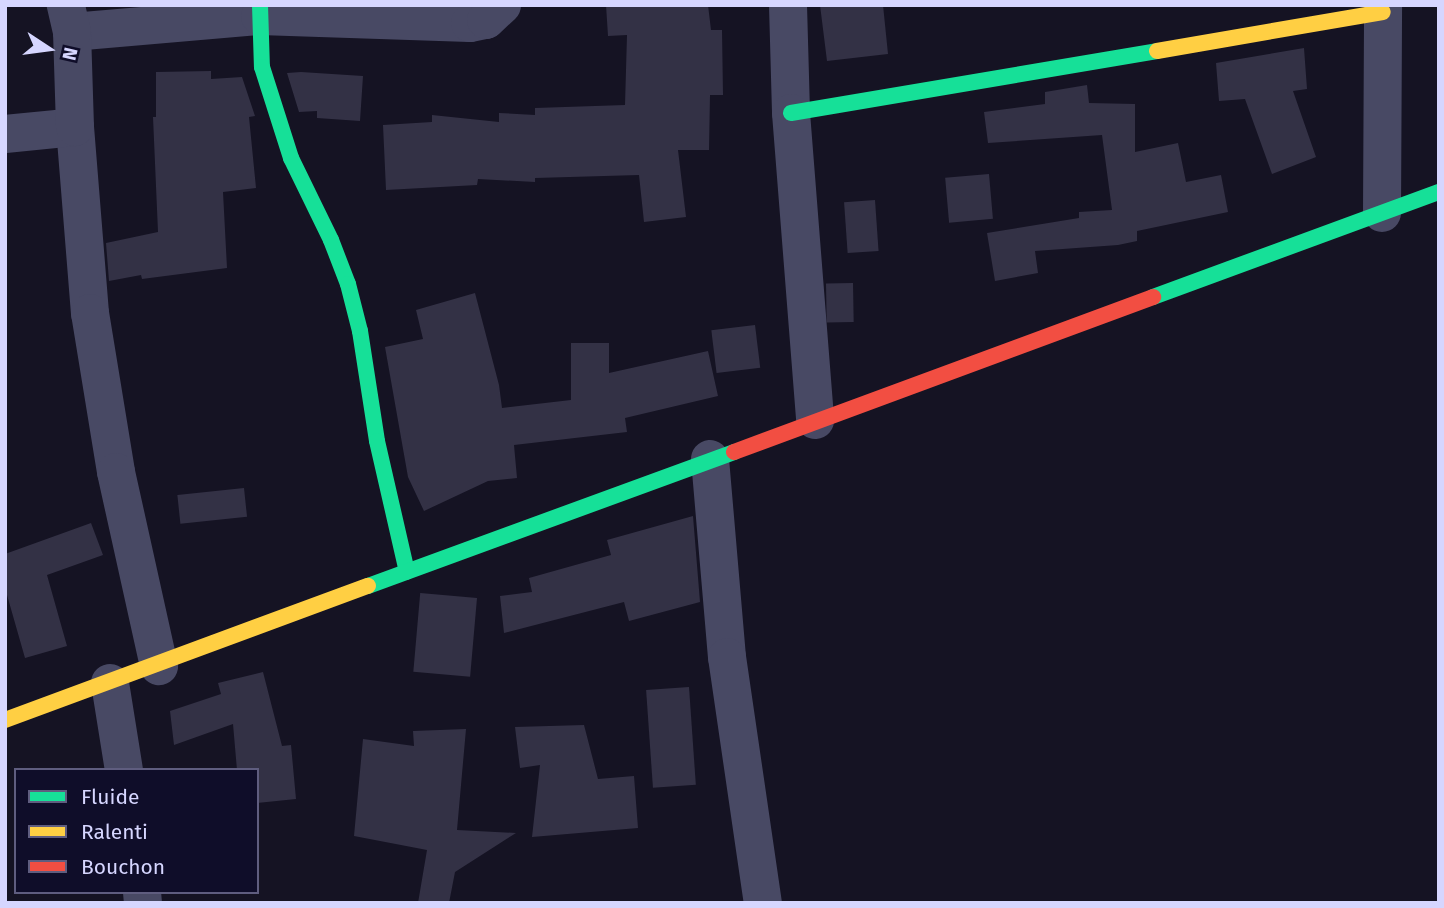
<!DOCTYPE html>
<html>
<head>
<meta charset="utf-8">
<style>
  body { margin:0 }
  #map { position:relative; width:1444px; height:908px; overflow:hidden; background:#151323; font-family:"Fira Sans",sans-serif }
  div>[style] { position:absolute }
  .building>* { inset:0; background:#333145; transform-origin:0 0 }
  .street>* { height:38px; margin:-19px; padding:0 19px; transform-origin:19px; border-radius:19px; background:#484964 }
  .fast>* { height:16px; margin:-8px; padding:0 8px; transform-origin:8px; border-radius:8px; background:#16e098 }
  .slow>* { height:16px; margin:-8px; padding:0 8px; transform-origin:8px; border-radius:8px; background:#ffcf43 }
  .jam>* { height:16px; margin:-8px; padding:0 8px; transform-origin:8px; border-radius:8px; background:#f24e42 }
  span { translate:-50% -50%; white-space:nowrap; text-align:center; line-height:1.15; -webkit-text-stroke:7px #0f0d29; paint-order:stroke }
  .frame { position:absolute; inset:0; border:7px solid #d6d6ff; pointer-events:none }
  .legend { position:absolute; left:14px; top:768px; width:245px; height:126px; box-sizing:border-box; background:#0f0d29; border:2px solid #5f5d7f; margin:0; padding:9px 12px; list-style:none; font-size:21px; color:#d6d6ff }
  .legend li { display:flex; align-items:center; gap:14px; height:35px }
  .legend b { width:35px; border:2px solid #5f5d7f }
  .north { position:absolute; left:14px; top:14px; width:70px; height:70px; -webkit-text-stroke:5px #0f0d29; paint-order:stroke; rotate:103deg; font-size:19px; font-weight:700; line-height:28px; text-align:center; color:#d6d6ff }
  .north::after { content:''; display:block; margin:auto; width:24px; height:32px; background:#d6d6ff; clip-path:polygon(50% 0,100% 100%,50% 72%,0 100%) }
</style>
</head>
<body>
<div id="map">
  <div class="building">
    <div style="clip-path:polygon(606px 5px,708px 5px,711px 30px,722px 30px,723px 95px,710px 95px,709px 150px,678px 150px,686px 217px,644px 222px,639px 175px,535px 178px,535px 182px,478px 179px,477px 185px,386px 190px,383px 125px,432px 122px,432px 115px,499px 122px,499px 113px,535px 115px,535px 108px,625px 105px,627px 35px,608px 36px)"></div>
    <div style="clip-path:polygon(820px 5px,883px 5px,888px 54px,827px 61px)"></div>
    <div style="clip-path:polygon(1304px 48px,1307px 89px,1293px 91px,1316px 157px,1272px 174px,1245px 99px,1219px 101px,1216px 63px)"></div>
    <div style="clip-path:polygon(211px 71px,211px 79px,242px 77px,255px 116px,249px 117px,256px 188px,223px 192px,227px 268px,142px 279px,141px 275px,109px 281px,106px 243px,158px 232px,153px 117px,156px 117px,156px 72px)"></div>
    <div style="clip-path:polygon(301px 72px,363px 76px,360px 121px,317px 118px,317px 111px,299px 112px,287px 73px)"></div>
    <div style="clip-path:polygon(1087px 85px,1089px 103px,1135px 104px,1135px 152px,1178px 143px,1186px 182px,1221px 175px,1228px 212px,1137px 231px,1137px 241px,1118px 245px,1035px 251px,1038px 273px,995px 281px,987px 233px,1079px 218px,1079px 212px,1112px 210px,1102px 135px,988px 143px,984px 112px,1045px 104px,1045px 92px)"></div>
    <div style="left:989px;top:174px;width:45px;height:44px;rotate:85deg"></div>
    <div style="left:875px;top:200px;width:51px;height:31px;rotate:86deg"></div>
    <div style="left:853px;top:283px;width:39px;height:27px;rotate:89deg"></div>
    <div style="clip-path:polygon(475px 293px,499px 385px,502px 408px,571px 400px,571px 343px,609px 343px,609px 373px,708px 351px,718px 396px,625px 418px,627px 432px,514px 445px,517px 478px,488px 481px,424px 511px,408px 477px,385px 347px,423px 339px,416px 310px)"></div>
    <div style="left:755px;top:325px;width:43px;height:44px;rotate:83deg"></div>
    <div style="left:244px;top:488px;width:29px;height:67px;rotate:84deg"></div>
    <div style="clip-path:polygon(693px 516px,700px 602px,629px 621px,624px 602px,504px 633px,500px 596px,532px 592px,529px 578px,611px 555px,607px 540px)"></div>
    <div style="clip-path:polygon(91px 523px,103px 555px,47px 575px,67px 646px,25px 658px,5px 588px,5px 554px)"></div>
    <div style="left:477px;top:598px;width:79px;height:57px;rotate:95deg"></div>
    <div style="clip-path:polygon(263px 672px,282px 746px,291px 745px,296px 799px,257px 803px,257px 770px,237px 770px,233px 724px,174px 745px,170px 711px,221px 694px,218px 683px)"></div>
    <div style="left:689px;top:687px;width:98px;height:43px;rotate:86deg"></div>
    <div style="clip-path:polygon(584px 725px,598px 779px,634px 776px,638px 828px,532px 837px,540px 765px,520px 768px,515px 727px)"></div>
    <div style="clip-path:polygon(466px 729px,457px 830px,516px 833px,455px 872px,449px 903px,418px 903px,427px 850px,354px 836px,363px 739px,414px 746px,413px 731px)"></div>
  </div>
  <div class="street">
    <div style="left:788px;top:5px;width:108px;rotate:88.4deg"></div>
    <div style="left:791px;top:113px;width:308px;rotate:85.5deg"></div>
    <div style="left:72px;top:32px;width:189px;rotate:-4.9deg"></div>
    <div style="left:260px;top:16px;width:210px;rotate:1.9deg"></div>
    <div style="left:470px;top:23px;width:16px;rotate:-11deg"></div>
    <div style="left:486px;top:20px;width:22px;rotate:-43deg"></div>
    <div style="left:75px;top:127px;width:187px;rotate:85.4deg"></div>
    <div style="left:90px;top:313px;width:161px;rotate:80.7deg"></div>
    <div style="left:116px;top:472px;width:199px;rotate:77.5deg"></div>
    <div style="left:5px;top:134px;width:70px;rotate:-5.7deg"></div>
    <div style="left:75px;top:127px;width:95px;rotate:-91.8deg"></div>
    <div style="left:72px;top:32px;width:28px;rotate:-103deg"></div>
    <div style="left:1382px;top:213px;width:208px;rotate:-89.7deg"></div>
    <div style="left:710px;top:459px;width:199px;rotate:85.1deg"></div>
    <div style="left:727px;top:657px;width:249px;rotate:81.7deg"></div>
    <div style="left:110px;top:683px;width:88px;rotate:80.9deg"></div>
    <div style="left:142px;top:892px;width:11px;rotate:85deg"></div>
  </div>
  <div class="fast">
    <div style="left:260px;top:5px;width:62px;rotate:88.2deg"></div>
    <div style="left:262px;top:67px;width:96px;rotate:72.3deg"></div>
    <div style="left:291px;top:158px;width:91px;rotate:64deg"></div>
    <div style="left:331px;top:240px;width:47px;rotate:68.9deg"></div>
    <div style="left:348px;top:284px;width:49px;rotate:75.7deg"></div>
    <div style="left:360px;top:331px;width:111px;rotate:81.2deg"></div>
    <div style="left:377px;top:441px;width:134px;rotate:77.1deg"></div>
    <div style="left:791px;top:113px;width:371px;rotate:-9.6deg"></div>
    <div style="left:1153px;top:297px;width:305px;rotate:-20.2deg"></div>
    <div style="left:368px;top:586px;width:390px;rotate:-20.1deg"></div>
  </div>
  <div class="slow">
    <div style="left:1157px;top:51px;width:229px;rotate:-9.8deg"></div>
    <div style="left:5px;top:720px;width:387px;rotate:-20.3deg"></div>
  </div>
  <div class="jam">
    <div style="left:734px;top:452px;width:447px;rotate:-20.3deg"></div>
  </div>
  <div class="frame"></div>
  <ul class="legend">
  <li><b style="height:9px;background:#16e098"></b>Fluide</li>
  <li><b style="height:9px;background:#ffcf43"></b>Ralenti</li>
  <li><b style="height:9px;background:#f24e42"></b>Bouchon</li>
  </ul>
  <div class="north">N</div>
</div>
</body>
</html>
